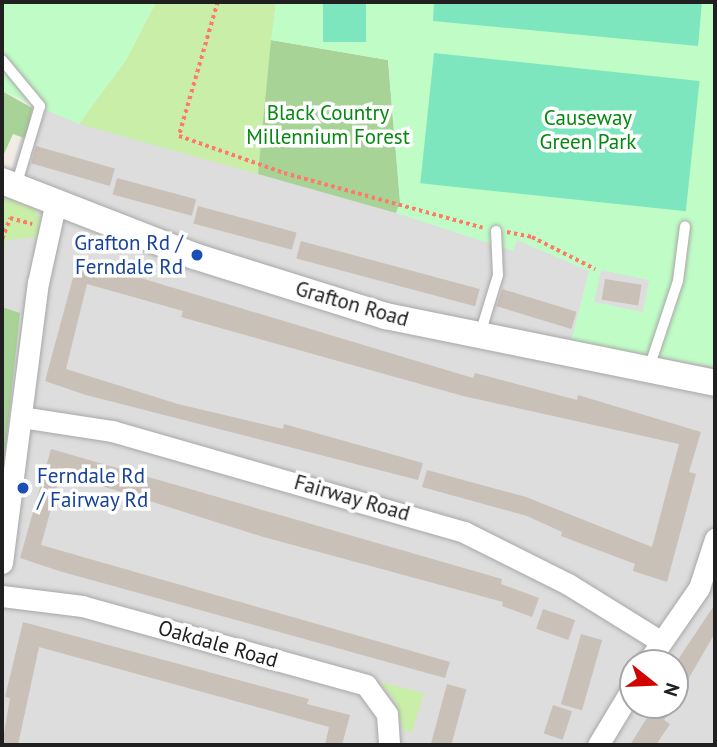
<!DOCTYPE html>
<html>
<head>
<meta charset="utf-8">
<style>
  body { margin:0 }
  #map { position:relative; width:717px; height:747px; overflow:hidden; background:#f1ede5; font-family:"PT Sans",sans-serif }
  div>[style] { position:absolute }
  .residential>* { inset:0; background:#dedddd }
  .grass>* { inset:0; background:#c9eea8 }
  .forest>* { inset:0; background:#a8d397 }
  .park>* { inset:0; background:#c0fdc6 }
  .pitch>* { inset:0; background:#7ee6bf; transform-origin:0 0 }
  .building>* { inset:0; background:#c9c0b8; transform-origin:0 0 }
  .path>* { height:3.5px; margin-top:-1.75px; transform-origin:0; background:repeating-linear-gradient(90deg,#ff7a68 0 3.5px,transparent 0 7px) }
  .roads { filter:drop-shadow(0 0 2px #a7a7a7) drop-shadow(0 0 2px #a7a7a7) }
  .service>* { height:10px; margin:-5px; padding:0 5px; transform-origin:5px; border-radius:5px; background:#fff }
  .minor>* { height:21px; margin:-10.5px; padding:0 10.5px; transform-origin:10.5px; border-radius:10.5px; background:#fff }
  .tertiary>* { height:26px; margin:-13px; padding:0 13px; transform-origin:13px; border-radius:13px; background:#fff }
  .dots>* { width:19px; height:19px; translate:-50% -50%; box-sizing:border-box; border:4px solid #fff; border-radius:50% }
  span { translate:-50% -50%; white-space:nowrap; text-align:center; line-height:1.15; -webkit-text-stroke:7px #fff; paint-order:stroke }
  .park-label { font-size:21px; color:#038810 }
  .transit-label { font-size:21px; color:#164399 }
  .right { translate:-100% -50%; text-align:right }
  .left { translate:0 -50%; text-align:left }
  .street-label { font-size:21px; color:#202020 }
  .frame { position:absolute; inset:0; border:4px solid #202020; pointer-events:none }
  .north { position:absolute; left:619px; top:649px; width:70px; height:70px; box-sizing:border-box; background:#fff; border:2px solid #a6a6a6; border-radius:50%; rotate:108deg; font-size:19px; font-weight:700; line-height:28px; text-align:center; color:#202020 }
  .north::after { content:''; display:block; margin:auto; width:24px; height:32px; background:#cf0300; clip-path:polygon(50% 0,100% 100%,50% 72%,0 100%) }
</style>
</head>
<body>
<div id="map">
  <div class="residential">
    <div style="clip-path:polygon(evenodd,44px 67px,715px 211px,715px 745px,2px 745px,2px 197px,44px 67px,633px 663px,675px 663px,675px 705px,633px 705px,633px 663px)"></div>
  </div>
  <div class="grass">
    <div style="clip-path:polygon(156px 2px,276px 2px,258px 174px,79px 124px,126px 60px)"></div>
    <div style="clip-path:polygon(2px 197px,34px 208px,41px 219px,37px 237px,6px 240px,2px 263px)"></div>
    <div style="clip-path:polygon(380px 682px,424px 693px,412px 732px,403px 730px,395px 700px)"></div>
  </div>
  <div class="forest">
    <div style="clip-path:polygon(271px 40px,388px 60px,400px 202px,396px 213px,258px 174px)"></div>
    <div style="clip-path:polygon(2px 91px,32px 108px,27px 139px,13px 134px,3px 156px)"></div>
    <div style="clip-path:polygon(2px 307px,20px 313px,2px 481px)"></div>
  </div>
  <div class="park">
    <div style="clip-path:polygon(2px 2px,156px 2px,126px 60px,79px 124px,2px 91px)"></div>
    <div style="clip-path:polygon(evenodd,276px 2px,715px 2px,715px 367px,571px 342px,589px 271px,517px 240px,513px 251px,396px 213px,400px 202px,388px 60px,271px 40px,276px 2px,601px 270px,649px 280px,643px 312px,594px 302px,601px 270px)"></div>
  </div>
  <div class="pitch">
    <div style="left:323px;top:2px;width:43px;height:40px"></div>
    <div style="clip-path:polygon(434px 2px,702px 2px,698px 46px,433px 21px)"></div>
    <div style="left:434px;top:53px;width:267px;height:131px;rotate:6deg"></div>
  </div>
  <div class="building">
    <div style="left:36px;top:146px;width:82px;height:18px;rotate:16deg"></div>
    <div style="left:117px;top:178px;width:82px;height:17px;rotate:15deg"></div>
    <div style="left:198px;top:206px;width:102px;height:18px;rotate:15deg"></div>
    <div style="left:301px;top:241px;width:185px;height:18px;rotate:15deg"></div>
    <div style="clip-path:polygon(78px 259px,473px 378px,475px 373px,577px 400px,578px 395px,701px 432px,689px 472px,696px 474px,667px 582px,633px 571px,635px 564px,561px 536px,562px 532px,527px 516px,422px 487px,427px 470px,526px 497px,652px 547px,679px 444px,463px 396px,181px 317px,183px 311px,87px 284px,66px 369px,178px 404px,283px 429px,284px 424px,423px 463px,418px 480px,86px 395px,45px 381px)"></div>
    <div style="left:605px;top:279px;width:37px;height:21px;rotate:9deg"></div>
    <div style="left:502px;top:289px;width:78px;height:18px;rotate:17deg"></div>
    <div style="clip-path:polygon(51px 449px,502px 579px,501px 584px,539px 598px,532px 617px,502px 606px,503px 602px,260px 536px,61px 473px,41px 545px,450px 662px,445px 678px,59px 571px,20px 558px)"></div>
    <div style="clip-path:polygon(715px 604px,715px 633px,675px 702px,675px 664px)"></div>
    <div style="left:543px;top:609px;width:34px;height:21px;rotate:19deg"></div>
    <div style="clip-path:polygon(23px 622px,309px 699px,307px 704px,350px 715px,342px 745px,325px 745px,329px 727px,39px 647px,18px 745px,2px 745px,10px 698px,5px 697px)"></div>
    <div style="left:581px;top:634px;width:22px;height:73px;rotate:16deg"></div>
    <div style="left:447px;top:684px;width:20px;height:63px;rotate:15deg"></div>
    <div style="left:553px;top:705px;width:20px;height:30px;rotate:18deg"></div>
    <div style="clip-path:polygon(655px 705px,673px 705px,664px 720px,670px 724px,656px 745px,630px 745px)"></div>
  </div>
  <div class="path">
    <div style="left:218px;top:2px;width:140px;rotate:106.2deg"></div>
    <div style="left:179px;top:136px;width:111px;rotate:19.4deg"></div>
    <div style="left:284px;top:173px;width:206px;rotate:15.4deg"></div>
    <div style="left:507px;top:232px;width:25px;rotate:11deg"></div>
    <div style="left:532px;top:237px;width:71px;rotate:26.9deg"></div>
    <div style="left:2px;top:239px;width:22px;rotate:-69deg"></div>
    <div style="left:10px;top:218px;width:23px;rotate:15deg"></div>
  </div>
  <div class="roads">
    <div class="service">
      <div style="left:2px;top:60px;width:60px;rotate:50.4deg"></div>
      <div style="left:40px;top:106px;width:84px;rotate:106.7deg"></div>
      <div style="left:480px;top:334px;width:62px;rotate:-73deg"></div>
      <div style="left:498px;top:275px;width:44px;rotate:-92.6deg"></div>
      <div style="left:649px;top:368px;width:92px;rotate:-71.6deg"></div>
      <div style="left:678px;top:281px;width:55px;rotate:-82.7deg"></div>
    </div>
    <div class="minor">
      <div style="left:21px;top:417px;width:92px;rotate:8.7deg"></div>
      <div style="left:112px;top:431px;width:366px;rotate:16deg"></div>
      <div style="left:464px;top:532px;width:116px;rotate:26.6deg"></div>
      <div style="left:568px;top:584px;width:108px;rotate:31.8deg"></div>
      <div style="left:2px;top:563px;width:282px;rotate:-82.7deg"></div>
      <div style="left:38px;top:283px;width:84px;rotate:-77.6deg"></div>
      <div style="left:2px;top:596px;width:81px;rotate:7.1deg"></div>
      <div style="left:82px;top:606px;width:295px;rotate:15.5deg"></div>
      <div style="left:366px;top:685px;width:36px;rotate:54deg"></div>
      <div style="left:387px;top:714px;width:31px;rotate:86deg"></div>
      <div style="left:647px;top:663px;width:91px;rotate:-55.3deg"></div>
      <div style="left:699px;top:588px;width:52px;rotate:-71.9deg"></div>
      <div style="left:598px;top:745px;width:68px;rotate:-58.9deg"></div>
    </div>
    <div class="tertiary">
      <div style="left:2px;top:181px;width:206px;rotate:21.3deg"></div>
      <div style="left:194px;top:256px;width:201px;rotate:17.4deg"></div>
      <div style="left:386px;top:316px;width:336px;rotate:11.5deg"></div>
    </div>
  </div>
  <div class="dots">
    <div style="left:197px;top:255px;background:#1a4fb4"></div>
    <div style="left:23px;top:488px;background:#1a4fb4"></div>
  </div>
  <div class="park-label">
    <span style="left:328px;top:125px">Black Country<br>Millennium Forest</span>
    <span style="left:588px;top:130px">Causeway<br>Green Park</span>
  </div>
  <div class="transit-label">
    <span class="right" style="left:183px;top:255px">Grafton Rd /<br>Ferndale Rd</span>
    <span class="left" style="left:37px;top:488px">Ferndale Rd<br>/ Fairway Rd</span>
  </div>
  <div class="street-label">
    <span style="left:352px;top:304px;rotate:16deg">Grafton Road</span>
    <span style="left:352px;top:498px;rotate:16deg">Fairway Road</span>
    <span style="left:218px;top:644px;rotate:16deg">Oakdale Road</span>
  </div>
  <div class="frame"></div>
  <div class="north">N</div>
</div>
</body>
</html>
